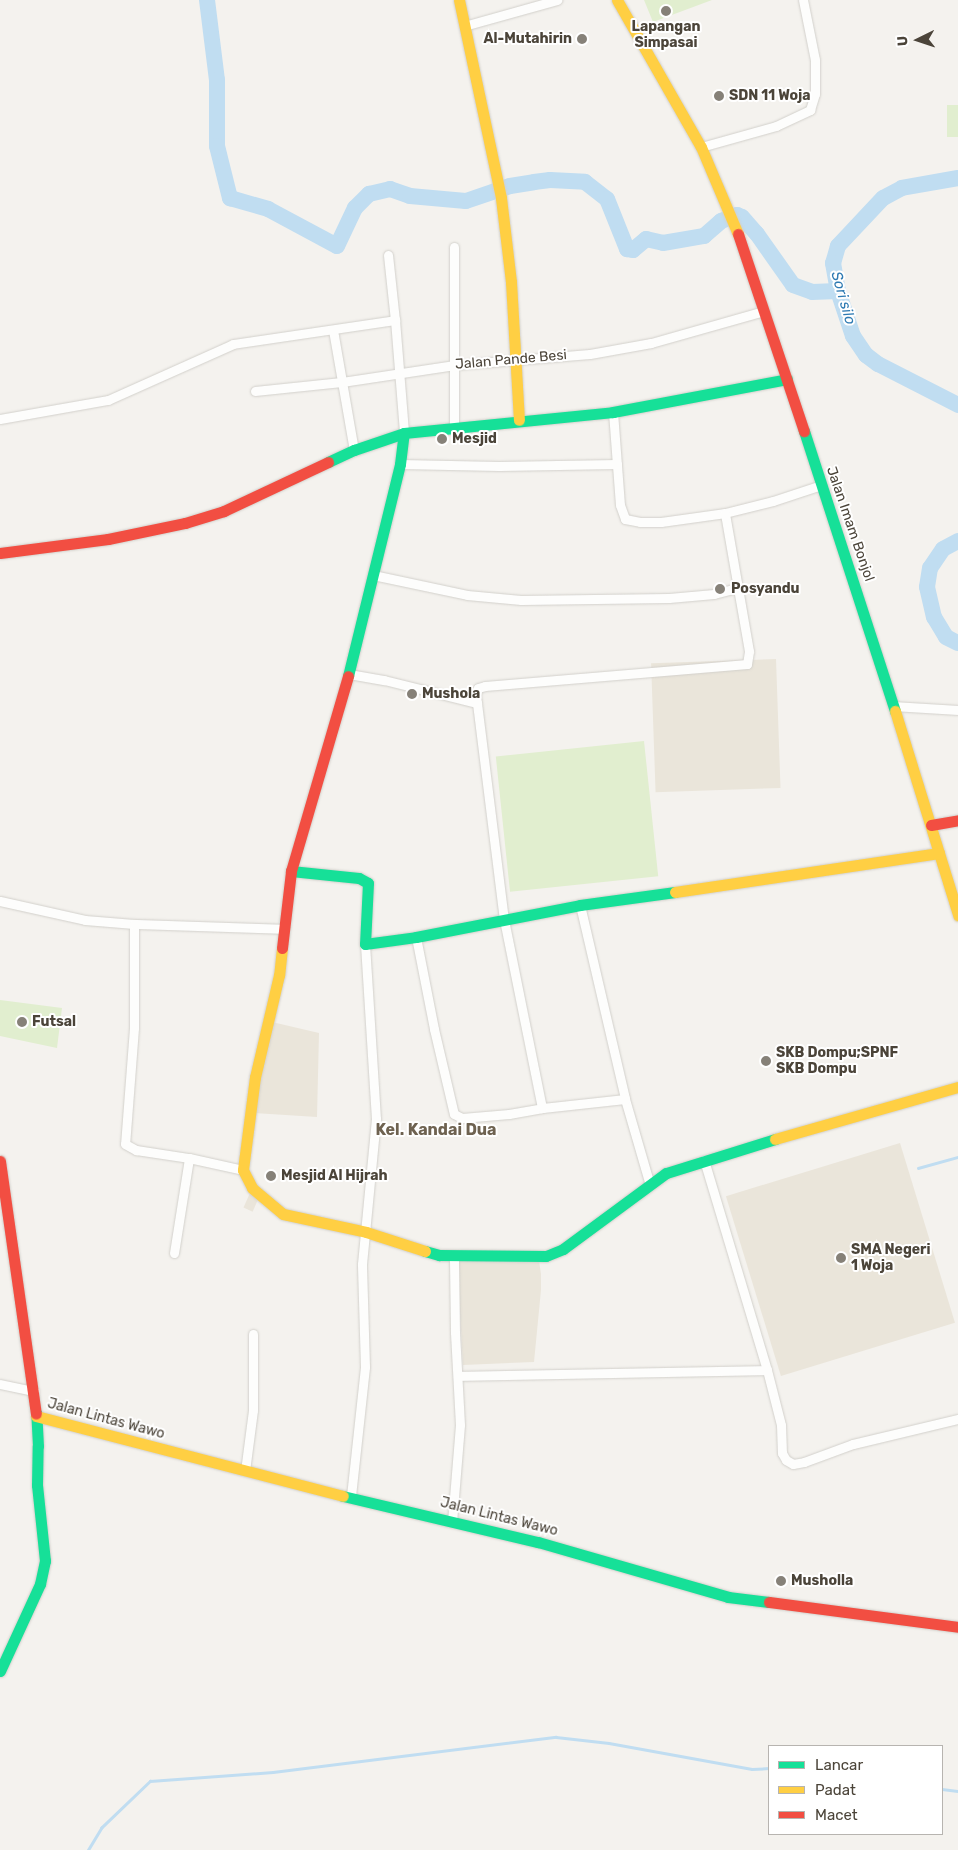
<!DOCTYPE html>
<html>
<head>
<meta charset="utf-8">
<style>
  body { margin:0 }
  #map { position:relative; width:958px; height:1850px; overflow:hidden; background:#f4f2ee; font-family:Rubik,sans-serif }
  div>[style] { position:absolute }
  .education>* { inset:0; background:#eae5da; transform-origin:0 0 }
  .green>* { inset:0; background:#e1eecf; transform-origin:0 0 }
  .stream>* { height:2.5px; margin:-1.25px; padding:0 1.25px; transform-origin:1.25px; border-radius:1.25px; background:#c0ddf1 }
  .river>* { height:16px; margin:-8px; padding:0 8px; transform-origin:8px; border-radius:8px; background:#c0ddf1 }
  .roads { filter:drop-shadow(0 0 1px #d2d0cb) drop-shadow(0 0 1px #d2d0cb) }
  .street>* { height:9px; margin:-4.5px; padding:0 4.5px; transform-origin:4.5px; border-radius:4.5px; background:#fdfdfc }
  .fast>* { height:11px; margin:-5.5px; padding:0 5.5px; transform-origin:5.5px; border-radius:5.5px; background:#16e098 }
  .slow>* { height:11px; margin:-5.5px; padding:0 5.5px; transform-origin:5.5px; border-radius:5.5px; background:#ffcf43 }
  .jam>* { height:11px; margin:-5.5px; padding:0 5.5px; transform-origin:5.5px; border-radius:5.5px; background:#f24e42 }
  .dots>* { width:14px; height:14px; translate:-50% -50%; box-sizing:border-box; border:2px solid #fff; border-radius:50% }
  span { translate:-50% -50%; white-space:nowrap; text-align:center; line-height:1.15; -webkit-text-stroke:4px #fff; paint-order:stroke }
  .poi-label { font-size:14px; color:#4b4439; font-weight:700 }
  .right { translate:-100% -50%; text-align:right }
  .left { translate:0 -50%; text-align:left }
  .street-label { font-size:14px; color:#4b4439 }
  .water-label { font-size:15px; color:#2e7ab2; font-style:italic }
  .quarter-label { font-size:16px; color:#6e6250; font-weight:700 }
  .legend { position:absolute; left:768px; top:1745px; width:175px; height:90px; box-sizing:border-box; background:#fff; border:1px solid #b7b4b0; margin:0; padding:6px 9px; list-style:none; font-size:15px; color:#4b4439 }
  .legend li { display:flex; align-items:center; gap:10px; height:25px }
  .legend b { width:25px; border:1px solid #b7b4b0 }
  .north { position:absolute; left:893px; top:15px; width:50px; height:50px; -webkit-text-stroke:4px #fff; paint-order:stroke; rotate:266deg; font-size:14px; font-weight:700; line-height:20px; text-align:center; color:#4b4439 }
  .north::after { content:''; display:block; margin:auto; width:18px; height:22px; background:#4b4439; clip-path:polygon(50% 0,100% 100%,50% 72%,0 100%) }
</style>
</head>
<body>
<div id="map">
  <div class="education">
    <div style="left:776px;top:659px;width:129px;height:125px;rotate:88deg"></div>
    <div style="clip-path:polygon(272px 1022px,319px 1033px,317px 1117px,252px 1113px)"></div>
    <div style="left:900px;top:1143px;width:188px;height:182px;rotate:73deg"></div>
    <div style="left:250px;top:1193px;width:10px;height:16px;rotate:24deg"></div>
    <div style="clip-path:polygon(457px 1260px,539px 1261px,541px 1274px,541px 1290px,534px 1362px,463px 1365px)"></div>
  </div>
  <div class="green">
    <div style="clip-path:polygon(644px 0,712px 0,653px 22px)"></div>
    <div style="left:947px;top:105px;width:11px;height:32px"></div>
    <div style="left:644px;top:741px;width:136px;height:149px;rotate:84deg"></div>
    <div style="clip-path:polygon(0 1000px,62px 1008px,57px 1048px,0 1036px)"></div>
  </div>
  <div class="stream">
    <div style="left:918px;top:1168px;width:41px;rotate:-15.4deg"></div>
    <div style="left:942px;top:1789px;width:16px;rotate:7deg"></div>
    <div style="left:88px;top:1850px;width:26px;rotate:-59deg"></div>
    <div style="left:101px;top:1828px;width:68px;rotate:-43.8deg"></div>
    <div style="left:150px;top:1781px;width:123px;rotate:-4.2deg"></div>
    <div style="left:273px;top:1772px;width:285px;rotate:-7.1deg"></div>
    <div style="left:556px;top:1737px;width:53px;rotate:6.5deg"></div>
    <div style="left:609px;top:1743px;width:145px;rotate:10.3deg"></div>
    <div style="left:752px;top:1769px;width:17px;rotate:-3deg"></div>
  </div>
  <div class="river">
    <div style="left:207px;top:0;width:81px;rotate:82.9deg"></div>
    <div style="left:217px;top:80px;width:66px;rotate:90deg"></div>
    <div style="left:217px;top:146px;width:54px;rotate:76deg"></div>
    <div style="left:230px;top:198px;width:40px;rotate:16deg"></div>
    <div style="left:268px;top:209px;width:78px;rotate:28.2deg"></div>
    <div style="left:337px;top:246px;width:42px;rotate:-64.7deg"></div>
    <div style="left:355px;top:208px;width:20px;rotate:-45deg"></div>
    <div style="left:369px;top:194px;width:22px;rotate:-13deg"></div>
    <div style="left:390px;top:189px;width:21px;rotate:19deg"></div>
    <div style="left:410px;top:196px;width:56px;rotate:5.1deg"></div>
    <div style="left:466px;top:201px;width:46px;rotate:-18.8deg"></div>
    <div style="left:510px;top:186px;width:24px;rotate:-9deg"></div>
    <div style="left:534px;top:182px;width:16px;rotate:-7deg"></div>
    <div style="left:550px;top:180px;width:35px;rotate:3deg"></div>
    <div style="left:585px;top:182px;width:28px;rotate:38deg"></div>
    <div style="left:607px;top:199px;width:54px;rotate:68.2deg"></div>
    <div style="left:627px;top:249px;width:6px;rotate:9deg"></div>
    <div style="left:633px;top:250px;width:17px;rotate:-40deg"></div>
    <div style="left:646px;top:239px;width:17px;rotate:13deg"></div>
    <div style="left:663px;top:243px;width:42px;rotate:-9.7deg"></div>
    <div style="left:704px;top:236px;width:23px;rotate:-41deg"></div>
    <div style="left:721px;top:221px;width:17px;rotate:-21deg"></div>
    <div style="left:737px;top:215px;width:5px;rotate:22deg"></div>
    <div style="left:742px;top:217px;width:23px;rotate:49deg"></div>
    <div style="left:757px;top:234px;width:62px;rotate:54.8deg"></div>
    <div style="left:793px;top:285px;width:20px;rotate:20deg"></div>
    <div style="left:812px;top:292px;width:26px;rotate:-2deg"></div>
    <div style="left:958px;top:178px;width:57px;rotate:169.9deg"></div>
    <div style="left:902px;top:188px;width:21px;rotate:152deg"></div>
    <div style="left:883px;top:198px;width:66px;rotate:133.2deg"></div>
    <div style="left:838px;top:246px;width:18px;rotate:106deg"></div>
    <div style="left:833px;top:263px;width:28px;rotate:80deg"></div>
    <div style="left:838px;top:291px;width:47px;rotate:71.6deg"></div>
    <div style="left:853px;top:336px;width:23px;rotate:56deg"></div>
    <div style="left:866px;top:355px;width:15px;rotate:37deg"></div>
    <div style="left:878px;top:364px;width:90px;rotate:27.1deg"></div>
    <div style="left:958px;top:541px;width:17px;rotate:152deg"></div>
    <div style="left:943px;top:549px;width:23px;rotate:124deg"></div>
    <div style="left:930px;top:568px;width:19px;rotate:99deg"></div>
    <div style="left:927px;top:587px;width:31px;rotate:77deg"></div>
    <div style="left:934px;top:617px;width:23px;rotate:59deg"></div>
    <div style="left:946px;top:637px;width:13px;rotate:27deg"></div>
  </div>
  <div class="roads">
    <div class="street">
      <div style="left:464px;top:26px;width:97px;rotate:-15.6deg"></div>
      <div style="left:701px;top:147px;width:78px;rotate:-15.6deg"></div>
      <div style="left:776px;top:126px;width:38px;rotate:-25deg"></div>
      <div style="left:810px;top:110px;width:17px;rotate:-73deg"></div>
      <div style="left:815px;top:94px;width:34px;rotate:-90deg"></div>
      <div style="left:815px;top:60px;width:61px;rotate:-101.3deg"></div>
      <div style="left:388px;top:255px;width:65px;rotate:83.9deg"></div>
      <div style="left:333px;top:330px;width:122px;rotate:80.1deg"></div>
      <div style="left:255px;top:391px;width:87px;rotate:-5.9deg"></div>
      <div style="left:342px;top:382px;width:114px;rotate:-8.6deg"></div>
      <div style="left:455px;top:365px;width:135px;rotate:-4.7deg"></div>
      <div style="left:590px;top:354px;width:62px;rotate:-10.2deg"></div>
      <div style="left:651px;top:343px;width:117px;rotate:-15.8deg"></div>
      <div style="left:613px;top:412px;width:93px;rotate:85.7deg"></div>
      <div style="left:620px;top:505px;width:15px;rotate:70deg"></div>
      <div style="left:625px;top:519px;width:15px;rotate:11deg"></div>
      <div style="left:640px;top:522px;width:21px"></div>
      <div style="left:661px;top:522px;width:65px;rotate:-8deg"></div>
      <div style="left:725px;top:513px;width:49px;rotate:-14deg"></div>
      <div style="left:773px;top:501px;width:51px;rotate:-18.4deg"></div>
      <div style="left:0;top:419px;width:110px;rotate:-10deg"></div>
      <div style="left:108px;top:400px;width:137px;rotate:-24.1deg"></div>
      <div style="left:233px;top:344px;width:164px;rotate:-8.4deg"></div>
      <div style="left:395px;top:320px;width:113px;rotate:85.4deg"></div>
      <div style="left:454px;top:427px;width:180px;rotate:-90deg"></div>
      <div style="left:400px;top:464px;width:99px;rotate:1.2deg"></div>
      <div style="left:499px;top:466px;width:118px;rotate:-1deg"></div>
      <div style="left:373px;top:575px;width:96px;rotate:12deg"></div>
      <div style="left:467px;top:595px;width:54px;rotate:5.3deg"></div>
      <div style="left:521px;top:600px;width:148px;rotate:-0.8deg"></div>
      <div style="left:669px;top:598px;width:45px;rotate:-5.1deg"></div>
      <div style="left:714px;top:594px;width:24px;rotate:-15deg"></div>
      <div style="left:349px;top:674px;width:36px;rotate:10deg"></div>
      <div style="left:384px;top:680px;width:96px;rotate:13.9deg"></div>
      <div style="left:893px;top:706px;width:65px;rotate:3.5deg"></div>
      <div style="left:0;top:901px;width:87px;rotate:12.6deg"></div>
      <div style="left:85px;top:920px;width:49px;rotate:4.7deg"></div>
      <div style="left:134px;top:924px;width:104px;rotate:90deg"></div>
      <div style="left:134px;top:1028px;width:116px;rotate:94.4deg"></div>
      <div style="left:125px;top:1144px;width:13px;rotate:29deg"></div>
      <div style="left:136px;top:1150px;width:54px;rotate:8.6deg"></div>
      <div style="left:189px;top:1158px;width:55px;rotate:12.5deg"></div>
      <div style="left:580px;top:905px;width:199px;rotate:76.9deg"></div>
      <div style="left:625px;top:1099px;width:90px;rotate:73.8deg"></div>
      <div style="left:134px;top:924px;width:150px;rotate:1.9deg"></div>
      <div style="left:416px;top:937px;width:94px;rotate:78.9deg"></div>
      <div style="left:434px;top:1029px;width:87px;rotate:76.8deg"></div>
      <div style="left:454px;top:1114px;width:9px;rotate:27deg"></div>
      <div style="left:462px;top:1118px;width:47px;rotate:-4.9deg"></div>
      <div style="left:509px;top:1114px;width:34px;rotate:-10deg"></div>
      <div style="left:625px;top:1099px;width:83px;rotate:173.8deg"></div>
      <div style="left:542px;top:1108px;width:192px;rotate:-101.4deg"></div>
      <div style="left:504px;top:920px;width:228px;rotate:-97.1deg"></div>
      <div style="left:476px;top:694px;width:6px;rotate:-72deg"></div>
      <div style="left:478px;top:688px;width:7px;rotate:-16deg"></div>
      <div style="left:485px;top:686px;width:263px;rotate:-4.8deg"></div>
      <div style="left:747px;top:664px;width:13px;rotate:-81deg"></div>
      <div style="left:749px;top:651px;width:140px;rotate:-99.9deg"></div>
      <div style="left:704px;top:1160px;width:219px;rotate:73.3deg"></div>
      <div style="left:767px;top:1370px;width:57px;rotate:75.7deg"></div>
      <div style="left:781px;top:1425px;width:28px;rotate:88deg"></div>
      <div style="left:782px;top:1453px;width:8px;rotate:60deg"></div>
      <div style="left:786px;top:1460px;width:8px;rotate:30deg"></div>
      <div style="left:793px;top:1464px;width:11px;rotate:-10deg"></div>
      <div style="left:804px;top:1462px;width:52px;rotate:-20.2deg"></div>
      <div style="left:853px;top:1444px;width:108px;rotate:-13.4deg"></div>
      <div style="left:174px;top:1253px;width:96px;rotate:-81deg"></div>
      <div style="left:458px;top:1376px;width:309px;rotate:-1.1deg"></div>
      <div style="left:0;top:1384px;width:35px;rotate:12deg"></div>
      <div style="left:245px;top:1471px;width:62px;rotate:-82.5deg"></div>
      <div style="left:253px;top:1410px;width:76px;rotate:-90deg"></div>
      <div style="left:351px;top:1496px;width:130px;rotate:-83.8deg"></div>
      <div style="left:365px;top:1367px;width:103px;rotate:-91.7deg"></div>
      <div style="left:362px;top:1264px;width:146px;rotate:-84.5deg"></div>
      <div style="left:376px;top:1119px;width:175px;rotate:-93.6deg"></div>
      <div style="left:452px;top:1522px;width:97px;rotate:-85.3deg"></div>
      <div style="left:460px;top:1425px;width:93px;rotate:-93.1deg"></div>
      <div style="left:455px;top:1332px;width:76px;rotate:-90.8deg"></div>
    </div>
    <div class="fast">
      <div style="left:804px;top:431px;width:294px;rotate:72deg"></div>
      <div style="left:328px;top:462px;width:29px;rotate:-25deg"></div>
      <div style="left:354px;top:450px;width:53px;rotate:-18.8deg"></div>
      <div style="left:404px;top:433px;width:210px;rotate:-5.7deg"></div>
      <div style="left:613px;top:412px;width:177px;rotate:-10.7deg"></div>
      <div style="left:348px;top:676px;width:218px;rotate:-76.2deg"></div>
      <div style="left:400px;top:464px;width:31px;rotate:-83deg"></div>
      <div style="left:291px;top:871px;width:68px;rotate:5.9deg"></div>
      <div style="left:359px;top:878px;width:10px;rotate:29deg"></div>
      <div style="left:368px;top:883px;width:61px;rotate:92.8deg"></div>
      <div style="left:365px;top:944px;width:51px;rotate:-7.8deg"></div>
      <div style="left:416px;top:937px;width:167px;rotate:-11deg"></div>
      <div style="left:580px;top:905px;width:96px;rotate:-7.8deg"></div>
      <div style="left:425px;top:1251px;width:15px;rotate:16deg"></div>
      <div style="left:439px;top:1255px;width:107px;rotate:0.5deg"></div>
      <div style="left:546px;top:1256px;width:18px;rotate:-22deg"></div>
      <div style="left:563px;top:1249px;width:128px;rotate:-36.4deg"></div>
      <div style="left:666px;top:1173px;width:114px;rotate:-17.3deg"></div>
      <div style="left:343px;top:1496px;width:200px;rotate:13.3deg"></div>
      <div style="left:538px;top:1542px;width:198px;rotate:16.1deg"></div>
      <div style="left:728px;top:1597px;width:41px;rotate:7deg"></div>
      <div style="left:0;top:1671px;width:96px;rotate:-65.3deg"></div>
      <div style="left:40px;top:1584px;width:24px;rotate:-78deg"></div>
      <div style="left:45px;top:1561px;width:76px;rotate:-96deg"></div>
      <div style="left:37px;top:1485px;width:39px;rotate:-89deg"></div>
      <div style="left:38px;top:1446px;width:33px;rotate:-93deg"></div>
    </div>
    <div class="slow">
      <div style="left:459px;top:0;width:202px;rotate:78deg"></div>
      <div style="left:501px;top:198px;width:85px;rotate:83.2deg"></div>
      <div style="left:511px;top:282px;width:138px;rotate:86.7deg"></div>
      <div style="left:617px;top:0;width:169px;rotate:60.3deg"></div>
      <div style="left:701px;top:147px;width:95px;rotate:67deg"></div>
      <div style="left:895px;top:711px;width:214px;rotate:72.8deg"></div>
      <div style="left:675px;top:892px;width:267px;rotate:-8.4deg"></div>
      <div style="left:282px;top:948px;width:27px;rotate:96deg"></div>
      <div style="left:279px;top:975px;width:105px;rotate:103.2deg"></div>
      <div style="left:255px;top:1077px;width:94px;rotate:97.4deg"></div>
      <div style="left:243px;top:1170px;width:20px;rotate:63deg"></div>
      <div style="left:252px;top:1188px;width:40px;rotate:40deg"></div>
      <div style="left:283px;top:1214px;width:85px;rotate:12.2deg"></div>
      <div style="left:366px;top:1232px;width:62px;rotate:17.9deg"></div>
      <div style="left:775px;top:1139px;width:190px;rotate:-15.9deg"></div>
      <div style="left:36px;top:1416px;width:317px;rotate:14.6deg"></div>
    </div>
    <div class="jam">
      <div style="left:738px;top:234px;width:208px;rotate:71.5deg"></div>
      <div style="left:0;top:553px;width:109px;rotate:-7.4deg"></div>
      <div style="left:108px;top:539px;width:79px;rotate:-11.7deg"></div>
      <div style="left:185px;top:523px;width:41px;rotate:-17.1deg"></div>
      <div style="left:224px;top:511px;width:115px;rotate:-25.2deg"></div>
      <div style="left:931px;top:825px;width:27px;rotate:-10deg"></div>
      <div style="left:282px;top:948px;width:78px;rotate:-83.3deg"></div>
      <div style="left:291px;top:871px;width:203px;rotate:-73.7deg"></div>
      <div style="left:0;top:1161px;width:255px;rotate:81.9deg"></div>
      <div style="left:769px;top:1602px;width:191px;rotate:7.5deg"></div>
    </div>
  </div>
  <div class="dots">
    <div style="left:666px;top:11px;background:#868178"></div>
    <div style="left:582px;top:39px;background:#868178"></div>
    <div style="left:719px;top:96px;background:#868178"></div>
    <div style="left:442px;top:439px;background:#868178"></div>
    <div style="left:720px;top:589px;background:#868178"></div>
    <div style="left:412px;top:694px;background:#868178"></div>
    <div style="left:22px;top:1022px;background:#868178"></div>
    <div style="left:766px;top:1061px;background:#868178"></div>
    <div style="left:271px;top:1176px;background:#868178"></div>
    <div style="left:841px;top:1258px;background:#868178"></div>
    <div style="left:781px;top:1581px;background:#868178"></div>
  </div>
  <div class="poi-label">
    <span style="left:666px;top:35px">Lapangan<br>Simpasai</span>
    <span class="right" style="left:572px;top:39px">Al-Mutahirin</span>
    <span class="left" style="left:729px;top:96px">SDN 11 Woja</span>
    <span class="left" style="left:452px;top:439px">Mesjid</span>
    <span class="left" style="left:731px;top:589px">Posyandu</span>
    <span class="left" style="left:422px;top:694px">Mushola</span>
    <span class="left" style="left:32px;top:1022px">Futsal</span>
    <span class="left" style="left:776px;top:1061px">SKB Dompu;SPNF<br>SKB Dompu</span>
    <span class="left" style="left:281px;top:1176px">Mesjid Al Hijrah</span>
    <span class="left" style="left:851px;top:1258px">SMA Negeri<br>1 Woja</span>
    <span class="left" style="left:791px;top:1581px">Musholla</span>
  </div>
  <div class="street-label">
    <span style="left:511px;top:360px;rotate:-5deg">Jalan Pande Besi</span>
    <span style="left:850px;top:524px;rotate:71deg">Jalan Imam Bonjol</span>
    <span style="left:106px;top:1419px;rotate:15deg">Jalan Lintas Wawo</span>
    <span style="left:499px;top:1517px;rotate:14deg">Jalan Lintas Wawo</span>
  </div>
  <div class="water-label">
    <span style="left:843px;top:298px;rotate:74deg">Sori silo</span>
  </div>
  <div class="quarter-label">
    <span style="left:436px;top:1130px">Kel. Kandai Dua</span>
  </div>
  <ul class="legend">
  <li><b style="height:6px;background:#16e098"></b>Lancar</li>
  <li><b style="height:6px;background:#ffcf43"></b>Padat</li>
  <li><b style="height:6px;background:#f24e42"></b>Macet</li>
  </ul>
  <div class="north">U</div>
</div>
</body>
</html>
